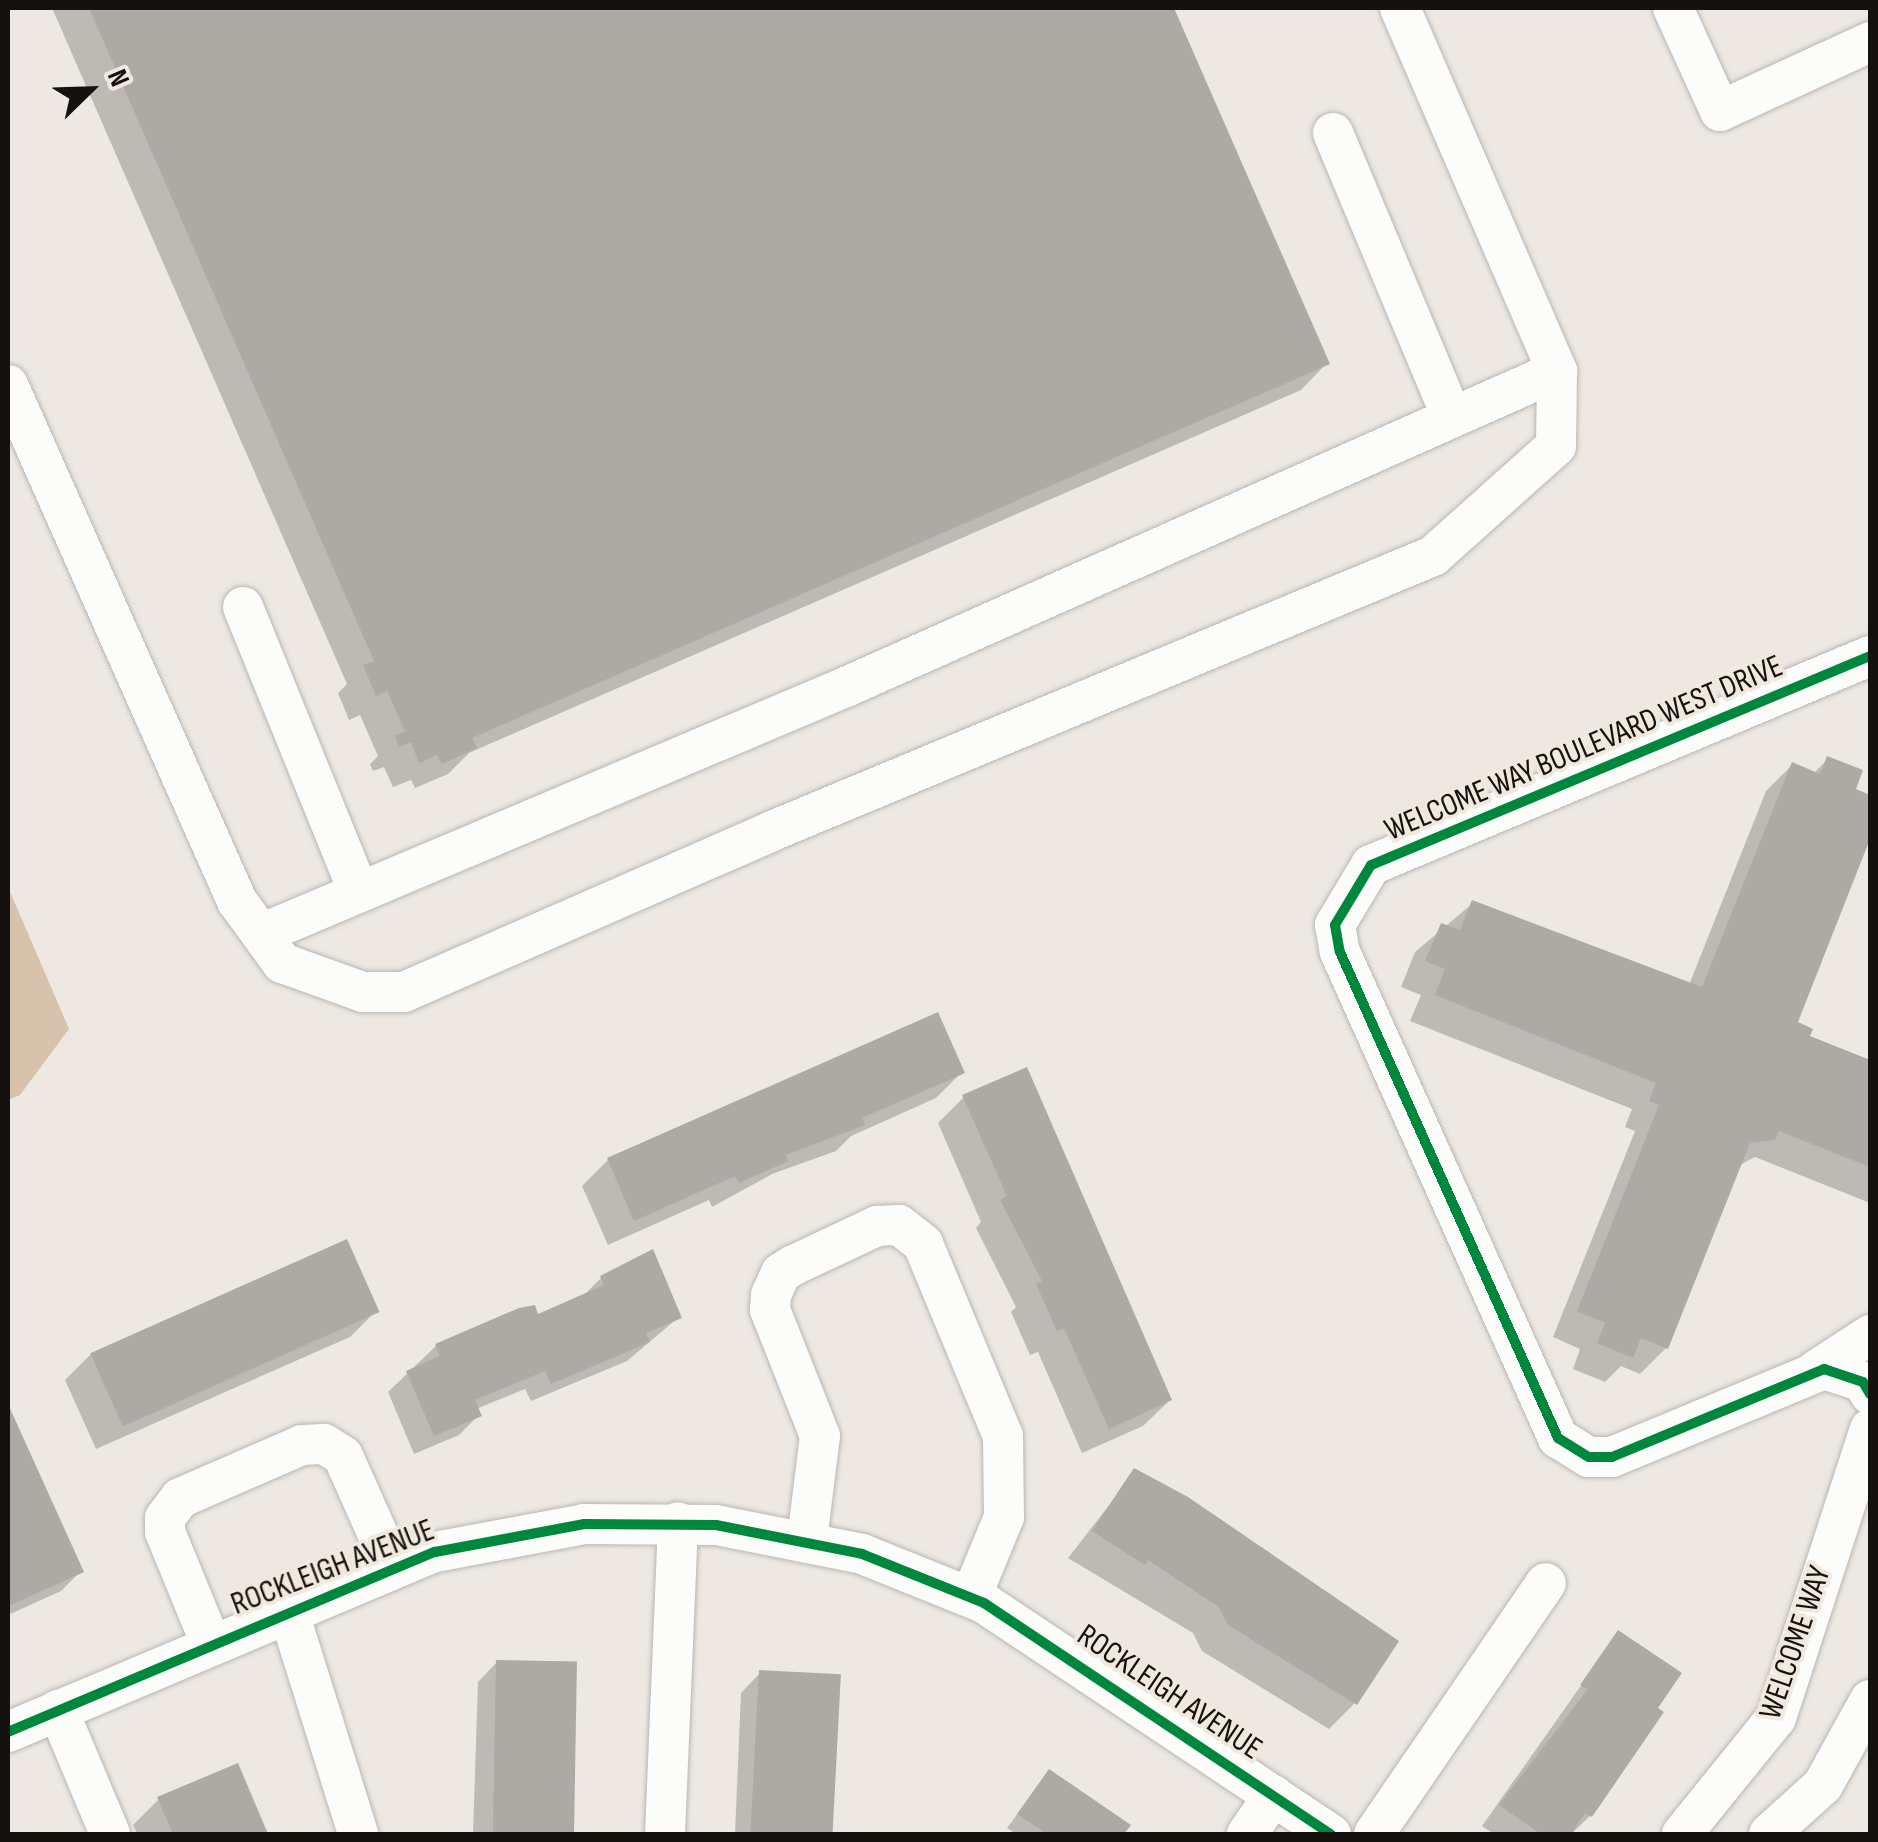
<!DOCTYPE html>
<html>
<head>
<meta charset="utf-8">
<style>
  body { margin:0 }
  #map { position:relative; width:1878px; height:1842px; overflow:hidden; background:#ede8e2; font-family:"Sofia Sans Condensed",sans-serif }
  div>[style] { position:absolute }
  .water>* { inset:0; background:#d7c2ab }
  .shadow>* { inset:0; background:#0003 }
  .building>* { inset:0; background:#ada9a5; transform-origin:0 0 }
  .roads { filter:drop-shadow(0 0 2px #b9b6b2) drop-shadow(0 0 2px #b9b6b2) }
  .minor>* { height:40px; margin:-20px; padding:0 20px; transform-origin:20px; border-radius:20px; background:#fcfcfb }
  .cycleway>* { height:10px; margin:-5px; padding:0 5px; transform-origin:5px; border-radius:5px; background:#00873e }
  span { translate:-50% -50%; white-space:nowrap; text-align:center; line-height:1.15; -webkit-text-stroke:8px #f1e8de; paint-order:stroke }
  .street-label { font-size:32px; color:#14110e }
  .frame { position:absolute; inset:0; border:10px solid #14110e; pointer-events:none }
  .north { position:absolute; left:40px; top:40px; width:100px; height:100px; -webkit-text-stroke:8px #f1e8de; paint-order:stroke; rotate:67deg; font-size:28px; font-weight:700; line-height:40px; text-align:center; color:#14110e }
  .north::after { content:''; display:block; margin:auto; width:35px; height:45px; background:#14110e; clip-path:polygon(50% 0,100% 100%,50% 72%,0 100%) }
</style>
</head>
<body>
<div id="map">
  <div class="water">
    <div style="clip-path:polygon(8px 887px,69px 1029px,20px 1095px,8px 1100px)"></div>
  </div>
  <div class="shadow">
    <div style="clip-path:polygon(52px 8px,1172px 8px,1327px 363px,1301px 390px,469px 753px,448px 774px,415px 788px,411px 780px,393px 787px,384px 767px,373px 771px,370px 764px,378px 756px,360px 715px,349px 720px,338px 693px,347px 684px)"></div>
    <div style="clip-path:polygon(1828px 759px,1852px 791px,1870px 798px,1870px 832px,1794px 1024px,1806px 1037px,1870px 1063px,1870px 1203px,1755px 1157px,1738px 1166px,1666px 1348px,1640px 1374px,1621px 1366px,1605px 1382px,1573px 1369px,1580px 1349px,1553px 1337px,1635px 1131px,1625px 1127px,1632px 1109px,1410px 1021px,1421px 995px,1401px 987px,1415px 952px,1473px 903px,1689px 985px,1766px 791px,1792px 765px,1813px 774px)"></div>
    <div style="clip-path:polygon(962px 1072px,936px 1098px,851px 1136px,836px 1151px,772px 1174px,712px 1207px,709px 1200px,608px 1245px,582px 1186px,608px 1160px)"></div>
    <div style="clip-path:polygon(964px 1097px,1170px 1400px,1143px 1426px,1082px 1453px,1038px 1352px,1030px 1355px,1011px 1312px,1016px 1307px,976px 1228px,981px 1222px,938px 1123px)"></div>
    <div style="clip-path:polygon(601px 1278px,679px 1317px,627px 1361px,531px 1401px,525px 1389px,476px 1409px,479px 1415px,459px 1435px,414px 1454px,388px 1392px,436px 1346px,536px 1317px,581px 1298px)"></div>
    <div style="clip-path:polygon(376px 1311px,350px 1337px,96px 1449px,65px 1380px,91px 1354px)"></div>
    <div style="clip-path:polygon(8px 1410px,81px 1571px,61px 1591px,8px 1615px)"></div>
    <div style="clip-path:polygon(1135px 1472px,1396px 1642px,1353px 1705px,1310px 1676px,1353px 1705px,1329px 1729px,1202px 1651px,1193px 1633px,1068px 1558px)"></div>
    <div style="clip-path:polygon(1618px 1633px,1590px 1816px,1571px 1834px,1494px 1834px,1482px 1826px)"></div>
    <div style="clip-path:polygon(497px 1662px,574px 1665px,569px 1834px,473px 1834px,478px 1682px)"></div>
    <div style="clip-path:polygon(760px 1673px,838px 1676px,832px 1834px,735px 1834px,741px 1693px)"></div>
    <div style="clip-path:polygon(237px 1767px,265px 1834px,137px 1834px,133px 1825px,159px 1799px)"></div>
    <div style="clip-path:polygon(1049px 1772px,1127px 1826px,1121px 1834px,1016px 1834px,1007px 1828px)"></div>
  </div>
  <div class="building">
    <div style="clip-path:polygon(89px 8px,1174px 8px,1330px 364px,472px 738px,477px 748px,442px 764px,437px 755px,419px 763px,411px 742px,399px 747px,395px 736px,405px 731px,387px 691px,376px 696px,363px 665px,374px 661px)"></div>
    <div style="clip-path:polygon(1827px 756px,1863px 770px,1856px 789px,1870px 795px,1870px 839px,1798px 1022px,1813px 1029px,1810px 1036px,1870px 1060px,1870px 1167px,1779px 1131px,1775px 1140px,1750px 1143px,1668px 1349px,1641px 1338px,1633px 1358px,1597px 1343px,1605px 1323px,1577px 1311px,1659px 1105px,1649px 1101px,1656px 1083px,1435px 995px,1445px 969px,1425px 961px,1441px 923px,1460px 930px,1472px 900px,1702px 987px,1792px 762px,1820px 774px)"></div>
    <div style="clip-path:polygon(938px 1012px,965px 1073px,862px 1118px,865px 1125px,786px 1155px,788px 1161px,739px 1183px,735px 1176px,634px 1221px,607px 1158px)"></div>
    <div style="clip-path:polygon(1027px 1067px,1172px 1400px,1109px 1429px,1064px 1328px,1057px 1331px,1036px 1284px,1042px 1281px,1000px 1200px,1007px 1196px,962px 1095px)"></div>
    <div style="left:347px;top:1239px;width:80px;height:281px;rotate:66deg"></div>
    <div style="clip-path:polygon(653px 1249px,682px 1318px,646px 1333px,650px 1342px,551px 1384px,545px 1371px,475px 1400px,482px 1416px,434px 1436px,406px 1371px,440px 1356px,435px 1344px,519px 1308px,535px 1305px,538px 1314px,604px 1285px,600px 1276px)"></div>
    <div style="clip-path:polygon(8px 1404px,84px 1572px,8px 1606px)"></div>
    <div style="clip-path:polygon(1134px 1468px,1188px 1497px,1399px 1641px,1357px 1705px,1228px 1625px,1219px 1607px,1148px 1560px,1145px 1565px,1092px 1531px)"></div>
    <div style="clip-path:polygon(1618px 1630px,1682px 1673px,1658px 1708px,1664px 1712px,1592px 1817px,1585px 1813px,1571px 1834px,1541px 1834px,1499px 1805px,1588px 1689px,1580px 1685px)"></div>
    <div style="left:496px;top:1660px;width:81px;height:174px;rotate:1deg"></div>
    <div style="left:759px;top:1670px;width:82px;height:164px;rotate:3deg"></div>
    <div style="clip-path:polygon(238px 1763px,268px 1834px,173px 1834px,157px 1797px)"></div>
    <div style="clip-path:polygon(1049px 1769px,1131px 1825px,1124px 1834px,1047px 1834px,1017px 1814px)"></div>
  </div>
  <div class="roads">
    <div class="minor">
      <div style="left:1673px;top:8px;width:113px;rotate:65.5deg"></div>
      <div style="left:1720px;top:111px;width:165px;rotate:-24.7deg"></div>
      <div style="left:1333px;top:133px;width:308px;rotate:67.3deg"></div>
      <div style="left:8px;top:385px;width:565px;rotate:66.07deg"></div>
      <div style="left:237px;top:901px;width:77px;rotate:54deg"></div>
      <div style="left:282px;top:963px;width:86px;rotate:19.7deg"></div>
      <div style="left:363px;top:992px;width:41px"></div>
      <div style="left:404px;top:992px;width:402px;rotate:-23.6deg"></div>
      <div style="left:772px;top:831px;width:716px;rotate:-22.59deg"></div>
      <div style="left:1433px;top:556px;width:165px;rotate:-41.8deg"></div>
      <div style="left:1556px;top:446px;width:75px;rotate:-89.2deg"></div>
      <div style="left:1557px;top:371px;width:395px;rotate:-113.4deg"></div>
      <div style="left:243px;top:607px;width:308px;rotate:67.9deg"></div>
      <div style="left:1870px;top:656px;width:541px;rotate:157.27deg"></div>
      <div style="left:1371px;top:865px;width:70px;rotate:121deg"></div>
      <div style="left:1335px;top:925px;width:27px;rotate:80deg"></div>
      <div style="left:1340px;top:952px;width:533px;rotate:65.84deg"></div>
      <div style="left:1558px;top:1438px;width:36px;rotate:32deg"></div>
      <div style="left:1589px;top:1457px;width:23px"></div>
      <div style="left:1612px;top:1457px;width:230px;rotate:-22.5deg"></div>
      <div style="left:1824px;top:1369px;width:41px;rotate:18.4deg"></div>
      <div style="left:1863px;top:1382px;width:14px;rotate:60deg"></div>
      <div style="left:261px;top:934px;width:637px;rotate:-22.9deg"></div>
      <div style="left:848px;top:686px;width:776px;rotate:-23.95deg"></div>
      <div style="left:1815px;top:1371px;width:66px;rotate:-33.2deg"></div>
      <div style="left:807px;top:1540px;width:105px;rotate:-82.9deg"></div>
      <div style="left:820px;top:1436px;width:136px;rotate:-111.6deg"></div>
      <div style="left:770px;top:1310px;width:15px;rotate:-86deg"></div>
      <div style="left:771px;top:1295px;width:24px;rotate:-66deg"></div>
      <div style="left:781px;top:1273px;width:15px;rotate:-32deg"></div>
      <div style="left:794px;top:1265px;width:92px;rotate:-25.2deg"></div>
      <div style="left:877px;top:1226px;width:22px;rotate:-3deg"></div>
      <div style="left:899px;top:1225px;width:31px;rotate:38deg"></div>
      <div style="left:923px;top:1244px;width:208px;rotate:67.4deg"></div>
      <div style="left:1003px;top:1436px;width:81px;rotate:89.3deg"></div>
      <div style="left:1004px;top:1517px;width:87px;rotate:112.4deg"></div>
      <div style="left:288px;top:1610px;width:235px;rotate:72.6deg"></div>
      <div style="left:211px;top:1644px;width:121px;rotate:-112.3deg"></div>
      <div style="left:165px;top:1532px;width:14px;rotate:-90deg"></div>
      <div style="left:165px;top:1518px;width:25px;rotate:-53deg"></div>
      <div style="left:180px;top:1498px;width:133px;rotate:-23.5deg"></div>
      <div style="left:302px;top:1445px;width:22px;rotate:-3deg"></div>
      <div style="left:324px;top:1444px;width:22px;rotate:32deg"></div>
      <div style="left:343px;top:1456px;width:120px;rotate:66deg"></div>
      <div style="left:58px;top:1710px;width:134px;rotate:67.2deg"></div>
      <div style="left:8px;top:1732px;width:463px;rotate:-22.9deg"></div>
      <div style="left:435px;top:1552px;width:152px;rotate:-10.6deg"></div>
      <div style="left:584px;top:1524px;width:132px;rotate:0.4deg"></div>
      <div style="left:716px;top:1525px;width:149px;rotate:11.2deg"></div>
      <div style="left:862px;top:1554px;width:131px;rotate:21.9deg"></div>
      <div style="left:984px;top:1603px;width:417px;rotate:33.7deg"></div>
      <div style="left:665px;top:1834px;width:312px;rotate:-87.6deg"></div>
      <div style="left:1247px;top:1834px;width:47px;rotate:-55.3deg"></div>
      <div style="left:1374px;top:1834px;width:304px;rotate:-55.6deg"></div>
      <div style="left:1682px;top:1834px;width:149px;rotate:-51deg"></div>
      <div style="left:1776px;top:1718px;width:304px;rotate:-72deg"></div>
      <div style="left:1769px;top:1834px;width:73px;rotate:-42.2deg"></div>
      <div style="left:1823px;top:1785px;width:97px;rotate:-61.1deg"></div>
    </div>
  </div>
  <div class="cycleway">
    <div style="left:1870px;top:656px;width:541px;rotate:157.27deg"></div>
    <div style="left:1371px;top:865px;width:70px;rotate:121deg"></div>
    <div style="left:1335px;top:925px;width:27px;rotate:80deg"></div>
    <div style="left:1340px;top:952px;width:533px;rotate:65.84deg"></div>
    <div style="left:1558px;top:1438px;width:36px;rotate:32deg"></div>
    <div style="left:1589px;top:1457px;width:23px"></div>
    <div style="left:1612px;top:1457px;width:230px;rotate:-22.5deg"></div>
    <div style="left:1824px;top:1369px;width:41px;rotate:18.4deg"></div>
    <div style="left:1863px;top:1382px;width:14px;rotate:60deg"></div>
    <div style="left:8px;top:1732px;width:463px;rotate:-22.9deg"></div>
    <div style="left:435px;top:1552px;width:152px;rotate:-10.6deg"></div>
    <div style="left:584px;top:1524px;width:132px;rotate:0.4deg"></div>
    <div style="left:716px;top:1525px;width:149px;rotate:11.2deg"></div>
    <div style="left:862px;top:1554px;width:131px;rotate:21.9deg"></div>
    <div style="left:984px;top:1603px;width:417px;rotate:33.7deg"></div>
  </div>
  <div class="street-label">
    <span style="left:1584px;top:749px;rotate:-23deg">WELCOME WAY BOULEVARD WEST DRIVE</span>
    <span style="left:333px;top:1568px;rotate:-21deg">ROCKLEIGH AVENUE</span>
    <span style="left:1796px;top:1643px;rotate:-71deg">WELCOME WAY</span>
    <span style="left:1169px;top:1693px;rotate:34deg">ROCKLEIGH AVENUE</span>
  </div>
  <div class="frame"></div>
  <div class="north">N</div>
</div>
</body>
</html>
